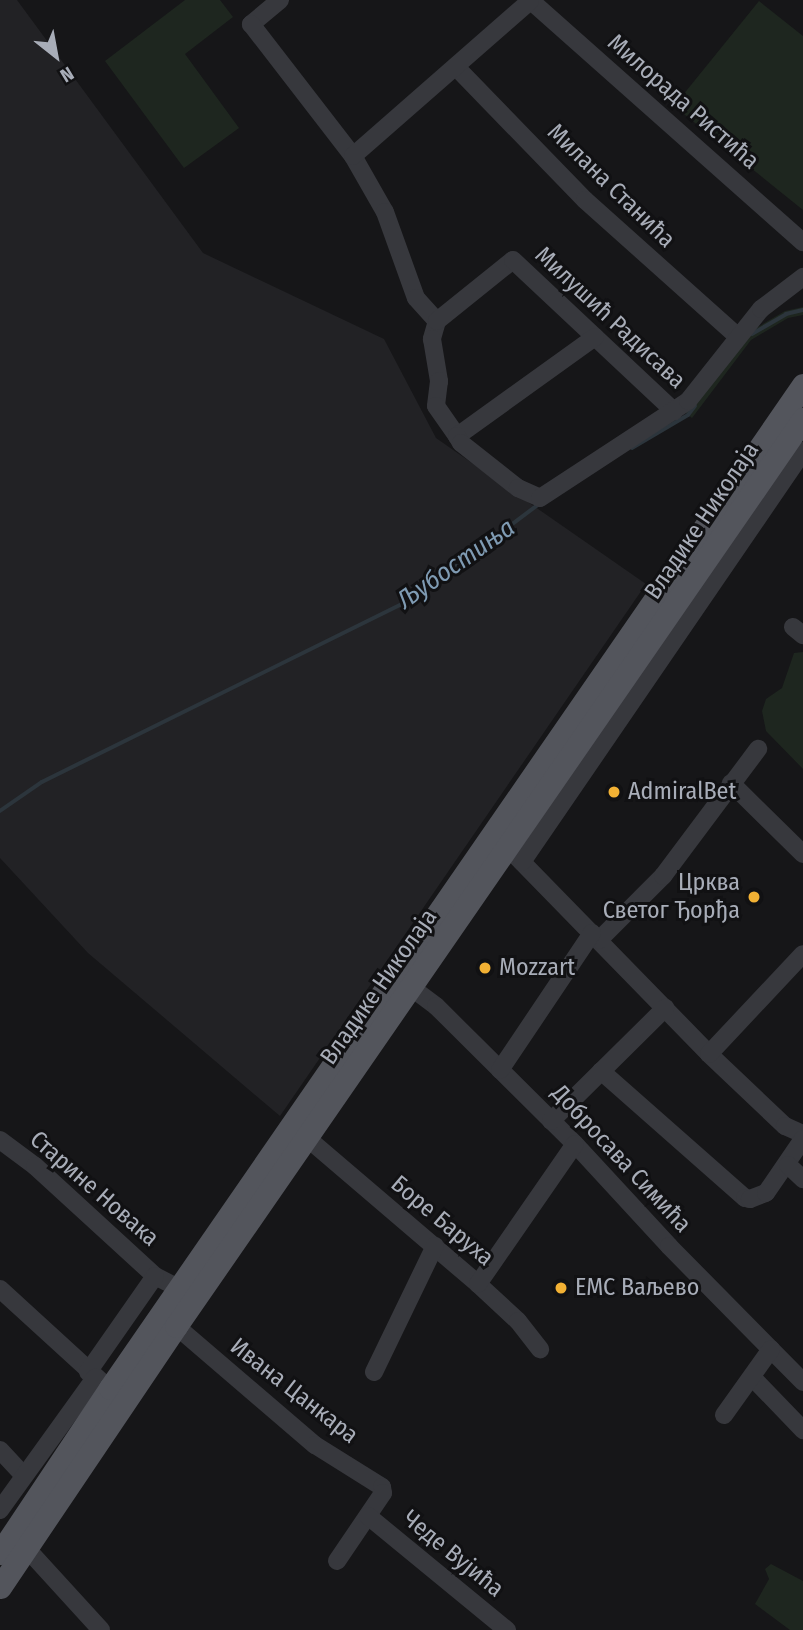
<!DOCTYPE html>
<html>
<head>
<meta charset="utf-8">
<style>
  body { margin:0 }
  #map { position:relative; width:803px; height:1630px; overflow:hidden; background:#161618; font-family:"Fira Sans Condensed",sans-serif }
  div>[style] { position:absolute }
  .built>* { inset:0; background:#222225 }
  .green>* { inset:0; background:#1e261f }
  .stream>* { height:3.5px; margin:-1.75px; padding:0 1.75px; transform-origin:1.75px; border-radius:1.75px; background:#2c353c }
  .minor>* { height:18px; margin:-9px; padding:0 9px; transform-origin:9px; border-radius:9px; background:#37383d }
  .major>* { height:23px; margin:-11.5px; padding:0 11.5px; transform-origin:11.5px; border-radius:11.5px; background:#53555c }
  .dots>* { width:19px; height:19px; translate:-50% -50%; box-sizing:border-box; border:4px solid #111113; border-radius:50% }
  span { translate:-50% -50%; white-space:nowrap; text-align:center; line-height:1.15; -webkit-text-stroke:6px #111113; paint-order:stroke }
  .street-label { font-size:24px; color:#a8adb8 }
  .poi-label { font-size:24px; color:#a8adb8 }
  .left { translate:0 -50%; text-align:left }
  .right { translate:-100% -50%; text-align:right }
  .water-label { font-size:26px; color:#7f9bb3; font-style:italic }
  .north { position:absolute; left:21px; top:21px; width:70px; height:70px; -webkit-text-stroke:5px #111113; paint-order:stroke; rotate:149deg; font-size:19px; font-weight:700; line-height:28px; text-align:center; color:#a8adb8 }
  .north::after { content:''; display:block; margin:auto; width:24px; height:32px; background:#a8adb8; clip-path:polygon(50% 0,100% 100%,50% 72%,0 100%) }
</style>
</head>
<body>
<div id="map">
  <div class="built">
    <div style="clip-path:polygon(0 0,17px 0,203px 253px,384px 339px,436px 438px,646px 584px,280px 1116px,88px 953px,0 858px)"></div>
  </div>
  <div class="green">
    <div style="clip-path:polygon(185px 0,220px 0,233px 17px,185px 54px,239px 128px,184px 168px,105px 61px)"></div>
    <div style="clip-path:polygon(759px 1px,803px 36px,803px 210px,674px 106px)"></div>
    <div style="clip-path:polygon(803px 307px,803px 315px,788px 318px,751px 340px,692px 418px,685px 412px,746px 334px,785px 311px)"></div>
    <div style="clip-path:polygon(803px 652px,803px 769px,766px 731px,762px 711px,766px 699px,782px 688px,794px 653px)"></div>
    <div style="clip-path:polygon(771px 1564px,803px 1581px,803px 1630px,790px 1630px,755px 1604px,769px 1579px,765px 1569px)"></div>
  </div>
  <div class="stream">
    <div style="left:752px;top:334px;width:39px;rotate:-30deg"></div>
    <div style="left:786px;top:314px;width:17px;rotate:-13deg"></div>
    <div style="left:632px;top:448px;width:65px;rotate:-30.5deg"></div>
    <div style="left:688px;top:415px;width:11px;rotate:-52deg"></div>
    <div style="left:0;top:811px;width:51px;rotate:-34.6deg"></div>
    <div style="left:42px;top:782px;width:414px;rotate:-26.3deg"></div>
    <div style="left:413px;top:599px;width:158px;rotate:-37deg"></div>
  </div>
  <div class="minor">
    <div style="left:280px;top:0;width:38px;rotate:140deg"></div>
    <div style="left:251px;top:24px;width:167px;rotate:52.3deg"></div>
    <div style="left:353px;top:156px;width:64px;rotate:60.3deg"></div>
    <div style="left:385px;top:212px;width:91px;rotate:70.2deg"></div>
    <div style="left:416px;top:298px;width:31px;rotate:48deg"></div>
    <div style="left:437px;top:321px;width:19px;rotate:106deg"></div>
    <div style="left:432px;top:339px;width:43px;rotate:80.5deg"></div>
    <div style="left:439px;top:381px;width:25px;rotate:97deg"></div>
    <div style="left:436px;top:406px;width:37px;rotate:55deg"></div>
    <div style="left:530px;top:0;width:365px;rotate:41.6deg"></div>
    <div style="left:456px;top:67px;width:185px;rotate:45.9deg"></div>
    <div style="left:585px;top:200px;width:204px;rotate:41.8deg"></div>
    <div style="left:353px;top:156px;width:235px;rotate:-41.2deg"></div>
    <div style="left:437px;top:321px;width:97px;rotate:-38.8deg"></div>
    <div style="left:513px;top:260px;width:221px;rotate:43.2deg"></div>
    <div style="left:595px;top:337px;width:170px;rotate:144.3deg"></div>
    <div style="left:457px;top:436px;width:8px;rotate:60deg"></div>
    <div style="left:461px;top:443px;width:73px;rotate:38.3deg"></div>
    <div style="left:518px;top:488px;width:24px;rotate:24deg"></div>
    <div style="left:540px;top:498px;width:177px;rotate:-33.2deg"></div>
    <div style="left:688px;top:401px;width:117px;rotate:-51.6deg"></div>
    <div style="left:761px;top:309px;width:53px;rotate:-37.3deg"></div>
    <div style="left:793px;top:627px;width:13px;rotate:39deg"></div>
    <div style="left:731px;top:783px;width:101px;rotate:44.6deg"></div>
    <div style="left:515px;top:855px;width:278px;rotate:45.7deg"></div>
    <div style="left:709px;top:1054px;width:105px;rotate:43.5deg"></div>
    <div style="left:785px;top:1126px;width:20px;rotate:24deg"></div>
    <div style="left:522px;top:862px;width:498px;rotate:-55.6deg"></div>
    <div style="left:599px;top:940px;width:91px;rotate:-45deg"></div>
    <div style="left:663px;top:876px;width:159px;rotate:-53.2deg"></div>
    <div style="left:400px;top:979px;width:45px;rotate:36.9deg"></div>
    <div style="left:436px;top:1006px;width:196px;rotate:44.8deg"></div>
    <div style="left:575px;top:1144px;width:139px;rotate:47.3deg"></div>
    <div style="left:669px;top:1246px;width:191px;rotate:45.4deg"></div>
    <div style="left:709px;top:1054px;width:137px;rotate:-46.8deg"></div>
    <div style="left:500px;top:1070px;width:165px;rotate:-56.1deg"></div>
    <div style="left:601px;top:1071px;width:192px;rotate:41.4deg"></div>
    <div style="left:745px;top:1198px;width:5px;rotate:11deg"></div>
    <div style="left:750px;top:1199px;width:17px;rotate:-21deg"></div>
    <div style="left:766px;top:1193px;width:65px;rotate:-55.6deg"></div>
    <div style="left:551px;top:1121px;width:161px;rotate:-44.7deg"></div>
    <div style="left:306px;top:1137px;width:226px;rotate:40.5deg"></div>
    <div style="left:478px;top:1284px;width:54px;rotate:42.8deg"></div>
    <div style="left:518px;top:1321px;width:36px;rotate:52deg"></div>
    <div style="left:0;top:1140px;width:44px;rotate:36.6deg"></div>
    <div style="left:35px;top:1166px;width:163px;rotate:42.5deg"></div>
    <div style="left:155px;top:1276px;width:28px;rotate:27deg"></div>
    <div style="left:788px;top:1165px;width:21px;rotate:43deg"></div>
    <div style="left:478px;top:1284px;width:170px;rotate:-55.3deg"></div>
    <div style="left:0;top:1289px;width:141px;rotate:42.4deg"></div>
    <div style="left:176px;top:1326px;width:183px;rotate:40.6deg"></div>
    <div style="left:315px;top:1445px;width:79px;rotate:32.1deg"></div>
    <div style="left:382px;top:1487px;width:6px;rotate:81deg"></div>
    <div style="left:383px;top:1493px;width:82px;rotate:124.1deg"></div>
    <div style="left:88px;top:1372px;width:117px;rotate:-55.1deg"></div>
    <div style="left:374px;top:1372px;width:140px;rotate:-64.2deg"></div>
    <div style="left:752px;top:1377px;width:74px;rotate:46.1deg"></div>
    <div style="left:724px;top:1415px;width:81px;rotate:-54.5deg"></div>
    <div style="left:0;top:1450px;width:35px;rotate:47deg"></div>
    <div style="left:0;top:1510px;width:163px;rotate:-54.3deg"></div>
    <div style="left:368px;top:1516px;width:180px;rotate:39.4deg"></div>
    <div style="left:18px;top:1539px;width:123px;rotate:47.6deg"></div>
  </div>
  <div class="major">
    <div style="left:0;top:1553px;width:198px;rotate:-56.3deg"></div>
    <div style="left:110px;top:1388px;width:1219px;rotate:-55.36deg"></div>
    <div style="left:0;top:1587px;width:315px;rotate:-56deg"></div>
    <div style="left:176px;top:1326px;width:1103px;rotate:-55.34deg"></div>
  </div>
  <div class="dots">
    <div style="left:614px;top:792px;background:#f2b134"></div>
    <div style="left:754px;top:897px;background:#f2b134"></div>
    <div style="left:485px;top:968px;background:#f2b134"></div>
    <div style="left:561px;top:1288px;background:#f2b134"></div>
  </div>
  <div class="street-label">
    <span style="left:683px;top:102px;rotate:41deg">Милорада Ристића</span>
    <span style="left:611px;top:186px;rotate:44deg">Милана Станића</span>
    <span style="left:610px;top:318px;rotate:43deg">Милушић Радисава</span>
    <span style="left:702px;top:521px;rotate:-56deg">Владике Николаја</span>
    <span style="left:379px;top:987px;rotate:-55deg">Владике Николаја</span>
    <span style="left:621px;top:1159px;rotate:47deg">Добросава Симића</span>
    <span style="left:94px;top:1189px;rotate:41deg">Старине Новака</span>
    <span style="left:442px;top:1221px;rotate:40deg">Боре Баруха</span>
    <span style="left:294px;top:1391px;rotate:38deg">Ивана Цанкара</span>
    <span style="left:453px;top:1554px;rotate:39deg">Чеде Вујића</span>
  </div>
  <div class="poi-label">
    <span class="left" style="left:628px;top:792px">AdmiralBet</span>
    <span class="right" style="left:740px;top:897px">Црква<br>Светог Ђорђа</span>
    <span class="left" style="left:499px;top:968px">Mozzart</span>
    <span class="left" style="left:575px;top:1288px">ЕМС Ваљево</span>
  </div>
  <div class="water-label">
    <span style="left:456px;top:564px;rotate:-35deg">Љубостиња</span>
  </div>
  <div class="north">N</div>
</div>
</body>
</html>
